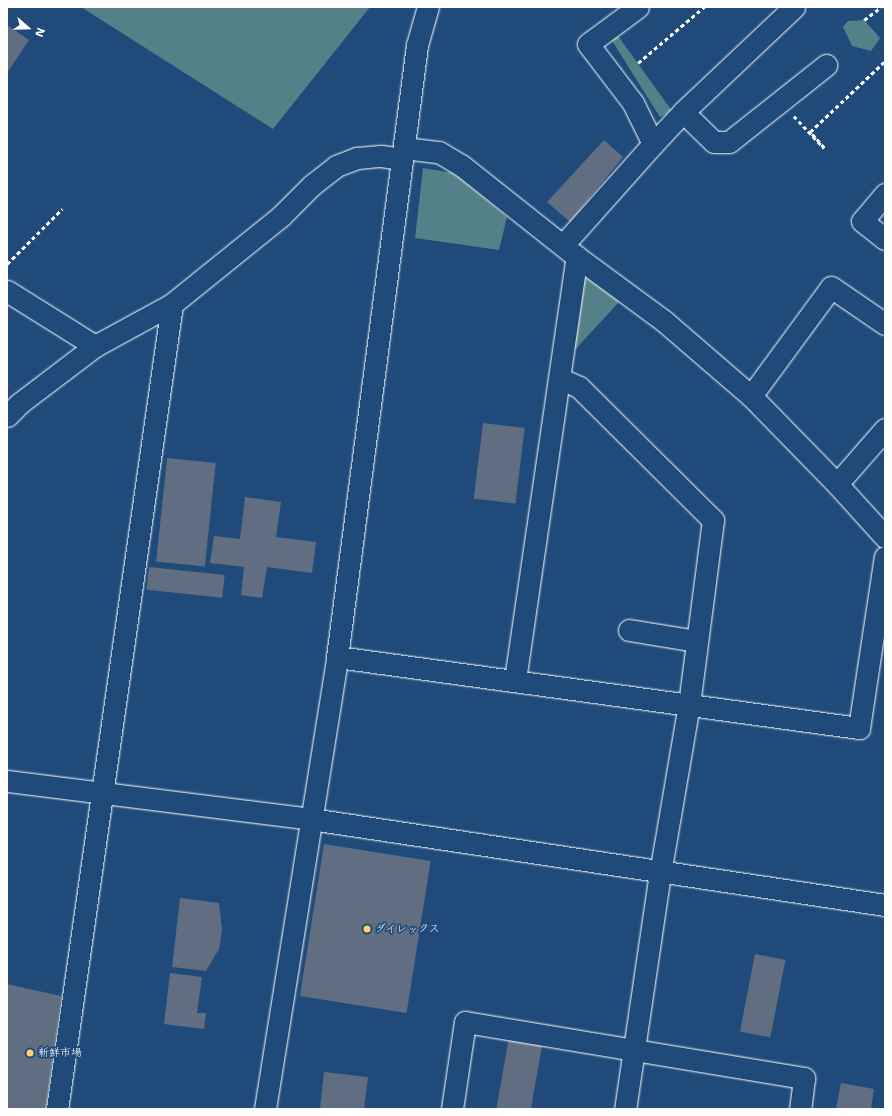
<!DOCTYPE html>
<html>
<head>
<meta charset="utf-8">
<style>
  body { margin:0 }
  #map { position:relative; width:892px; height:1116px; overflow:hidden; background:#1f4a7a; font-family:"Shantell Sans","Klee One",sans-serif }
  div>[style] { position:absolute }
  .green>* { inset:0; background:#548088 }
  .building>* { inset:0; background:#616e81; transform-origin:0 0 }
  .path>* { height:2.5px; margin-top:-1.25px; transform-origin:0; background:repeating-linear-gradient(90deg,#fff 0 4px,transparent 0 7px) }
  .roads { filter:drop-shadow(0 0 1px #fff) drop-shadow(0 0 1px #fff) }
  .minor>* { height:21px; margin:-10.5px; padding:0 10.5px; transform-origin:10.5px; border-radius:10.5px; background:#1f4a7a }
  .dots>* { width:11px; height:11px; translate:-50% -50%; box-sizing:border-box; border:2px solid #1f4a7a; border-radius:50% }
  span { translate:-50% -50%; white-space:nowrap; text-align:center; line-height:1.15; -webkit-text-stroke:3.5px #1f4a7a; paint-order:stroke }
  .poi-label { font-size:11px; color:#fff }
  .left { translate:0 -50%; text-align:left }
  .frame { position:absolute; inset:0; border:8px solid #fff; pointer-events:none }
  .north { position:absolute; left:8px; top:8px; width:40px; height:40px; -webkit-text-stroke:3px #1f4a7a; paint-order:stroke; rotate:110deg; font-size:11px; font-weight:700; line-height:16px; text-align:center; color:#fff }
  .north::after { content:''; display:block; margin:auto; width:14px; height:18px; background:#fff; clip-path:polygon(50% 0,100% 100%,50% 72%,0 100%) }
</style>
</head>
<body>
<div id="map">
  <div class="green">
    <div style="clip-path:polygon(81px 7px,370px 7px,273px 129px)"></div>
    <div style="clip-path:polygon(864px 20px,880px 38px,871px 51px,852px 46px,843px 27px,848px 21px)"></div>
    <div style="clip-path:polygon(616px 33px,672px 111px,660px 117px,609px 36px)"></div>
    <div style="clip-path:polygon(423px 168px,454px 173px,507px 217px,499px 250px,415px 238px)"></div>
    <div style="clip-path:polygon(592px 276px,620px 301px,572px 353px,582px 281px)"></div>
  </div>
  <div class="building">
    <div style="clip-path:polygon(7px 25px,29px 40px,7px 73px)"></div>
    <div style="clip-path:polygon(604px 140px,623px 157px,570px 222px,547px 202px)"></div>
    <div style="left:483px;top:423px;width:42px;height:76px;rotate:7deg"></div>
    <div style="left:167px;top:458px;width:49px;height:104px;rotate:6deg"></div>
    <div style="clip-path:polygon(245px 497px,281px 502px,276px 537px,316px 542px,312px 573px,267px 567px,262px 598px,241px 595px,244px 567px,210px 563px,214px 536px,240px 539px)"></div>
    <div style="left:149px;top:567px;width:76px;height:23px;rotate:6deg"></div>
    <div style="left:324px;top:844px;width:108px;height:154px;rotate:9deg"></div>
    <div style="clip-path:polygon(180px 898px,219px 903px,222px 930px,219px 949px,206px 971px,172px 967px)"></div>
    <div style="left:755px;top:954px;width:31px;height:79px;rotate:11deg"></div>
    <div style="clip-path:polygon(170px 973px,202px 977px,197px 1013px,206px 1013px,204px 1029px,164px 1024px)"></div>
    <div style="clip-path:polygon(7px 984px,61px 996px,46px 1109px,7px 1109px)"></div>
    <div style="left:509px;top:1037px;width:34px;height:73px;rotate:10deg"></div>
    <div style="clip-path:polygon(324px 1072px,368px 1077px,364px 1109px,320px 1109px)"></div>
    <div style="clip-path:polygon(841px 1083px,874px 1089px,871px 1109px,836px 1109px)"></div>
  </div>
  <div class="path">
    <div style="left:864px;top:20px;width:21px;rotate:-37deg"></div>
    <div style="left:638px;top:63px;width:87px;rotate:-40.3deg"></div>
    <div style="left:794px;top:116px;width:44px;rotate:46.8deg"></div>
    <div style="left:824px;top:148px;width:21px;rotate:-131deg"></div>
    <div style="left:810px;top:132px;width:103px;rotate:-43.4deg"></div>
    <div style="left:7px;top:264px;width:78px;rotate:-45deg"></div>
  </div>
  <div class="roads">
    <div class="minor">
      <div style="left:683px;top:112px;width:43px;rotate:44.1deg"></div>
      <div style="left:714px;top:142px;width:15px"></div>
      <div style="left:729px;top:142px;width:124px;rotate:-38.4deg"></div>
      <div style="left:653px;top:144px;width:44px;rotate:-46.8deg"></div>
      <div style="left:683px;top:112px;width:153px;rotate:-43.4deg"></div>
      <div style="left:404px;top:148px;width:35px;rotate:7deg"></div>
      <div style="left:439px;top:152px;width:26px;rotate:31deg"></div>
      <div style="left:461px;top:165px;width:148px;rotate:38.4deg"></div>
      <div style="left:577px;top:257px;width:108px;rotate:36.3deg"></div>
      <div style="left:664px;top:321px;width:115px;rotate:40.8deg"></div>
      <div style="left:751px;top:396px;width:123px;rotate:45.7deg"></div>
      <div style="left:837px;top:484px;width:72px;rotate:47.8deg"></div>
      <div style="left:885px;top:194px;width:35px;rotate:130deg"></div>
      <div style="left:862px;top:221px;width:29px;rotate:38deg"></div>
      <div style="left:563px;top:245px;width:135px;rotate:-48.3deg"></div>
      <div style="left:653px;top:144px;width:46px;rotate:-116deg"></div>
      <div style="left:633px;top:103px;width:74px;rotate:-127.3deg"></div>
      <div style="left:588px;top:44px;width:62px;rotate:-36.5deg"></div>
      <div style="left:7px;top:291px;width:104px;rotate:32deg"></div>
      <div style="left:561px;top:379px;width:20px;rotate:24deg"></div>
      <div style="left:579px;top:387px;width:189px;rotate:44.8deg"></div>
      <div style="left:713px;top:520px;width:186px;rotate:97.4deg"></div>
      <div style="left:689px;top:704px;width:171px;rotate:99.7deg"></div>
      <div style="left:660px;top:873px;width:239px;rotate:98.4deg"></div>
      <div style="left:751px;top:396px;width:135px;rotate:-53.7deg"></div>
      <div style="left:831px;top:287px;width:65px;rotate:34.4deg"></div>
      <div style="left:7px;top:416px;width:18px;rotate:-45deg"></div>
      <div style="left:20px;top:403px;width:94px;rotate:-37.2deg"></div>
      <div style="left:95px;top:346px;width:88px;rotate:-28.6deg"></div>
      <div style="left:172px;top:304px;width:140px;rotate:-38.9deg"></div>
      <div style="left:281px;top:216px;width:44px;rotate:-45deg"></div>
      <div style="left:312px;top:185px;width:31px;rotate:-38deg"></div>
      <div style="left:336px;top:166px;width:22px;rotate:-21deg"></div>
      <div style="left:357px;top:158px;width:24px;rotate:-5deg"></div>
      <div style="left:381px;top:156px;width:21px;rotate:8deg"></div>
      <div style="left:837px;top:484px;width:73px;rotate:-48.9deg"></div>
      <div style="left:629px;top:630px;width:69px;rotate:9.2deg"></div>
      <div style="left:337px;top:657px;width:527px;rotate:7.75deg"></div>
      <div style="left:859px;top:728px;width:173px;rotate:-81.4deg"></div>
      <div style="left:515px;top:680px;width:428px;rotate:-81.7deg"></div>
      <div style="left:7px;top:781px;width:306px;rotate:7.1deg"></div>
      <div style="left:311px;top:819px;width:580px;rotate:8.52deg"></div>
      <div style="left:57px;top:1109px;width:813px;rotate:-81.87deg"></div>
      <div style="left:265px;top:1109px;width:458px;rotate:-80.9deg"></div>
      <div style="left:337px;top:657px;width:617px;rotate:-82.55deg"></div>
      <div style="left:417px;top:45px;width:40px;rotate:-74deg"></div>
      <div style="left:452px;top:1109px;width:88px;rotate:-81.5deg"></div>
      <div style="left:465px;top:1022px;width:344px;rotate:9.4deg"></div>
      <div style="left:804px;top:1078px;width:31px;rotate:97deg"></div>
    </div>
  </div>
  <div class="dots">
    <div style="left:367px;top:929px;background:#ffd166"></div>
    <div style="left:30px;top:1053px;background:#ffd166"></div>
  </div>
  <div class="poi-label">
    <span class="left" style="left:375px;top:929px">ダイレックス</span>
    <span class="left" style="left:38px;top:1053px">新鮮市場</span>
  </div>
  <div class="frame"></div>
  <div class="north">N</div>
</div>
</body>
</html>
